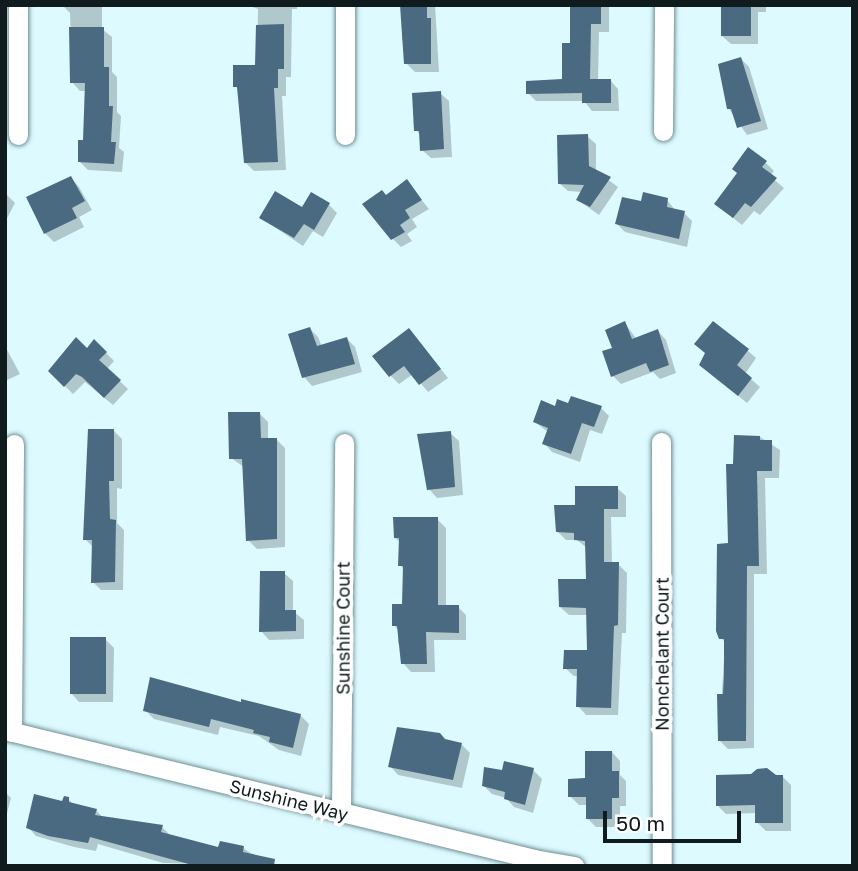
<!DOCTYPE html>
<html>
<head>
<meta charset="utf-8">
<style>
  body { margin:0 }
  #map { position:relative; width:858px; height:871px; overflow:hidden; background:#dcfaff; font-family:"Golos Text",sans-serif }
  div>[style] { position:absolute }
  .shadow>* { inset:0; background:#0003 }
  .building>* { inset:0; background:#4a6a81; transform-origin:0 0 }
  .roads { filter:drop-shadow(0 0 2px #718e92) drop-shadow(0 0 2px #718e92) }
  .minor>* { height:19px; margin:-9.5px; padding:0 9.5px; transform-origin:9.5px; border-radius:9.5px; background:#fff }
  span { translate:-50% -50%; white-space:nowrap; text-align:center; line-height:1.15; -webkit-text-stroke:7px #fff; paint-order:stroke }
  .street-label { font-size:18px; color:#0f1b1c }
  .frame { position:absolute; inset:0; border:7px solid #0f1b1c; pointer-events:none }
  .scale { position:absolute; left:603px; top:811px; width:138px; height:32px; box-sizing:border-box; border:4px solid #0f1b1c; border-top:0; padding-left:9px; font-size:21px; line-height:24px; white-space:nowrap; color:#0f1b1c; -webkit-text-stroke:5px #fff; paint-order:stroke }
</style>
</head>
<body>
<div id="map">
  <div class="shadow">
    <div style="clip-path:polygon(62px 5px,102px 5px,102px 29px,112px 37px,112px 72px,117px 77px,117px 112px,121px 116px,119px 148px,124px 152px,122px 172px,88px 170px,80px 162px,85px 142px,87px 91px,80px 91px,72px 82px,70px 13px)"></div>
    <div style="clip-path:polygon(247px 5px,297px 5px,297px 9px,292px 9px,291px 77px,286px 77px,286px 96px,282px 96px,286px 170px,254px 171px,245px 162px,239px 90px,235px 86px,257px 67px,258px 9px)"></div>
    <div style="clip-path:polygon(402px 5px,435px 5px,439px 72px,415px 72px,406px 63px,406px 43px,402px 40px)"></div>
    <div style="clip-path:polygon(572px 5px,609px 5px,609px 32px,599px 32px,598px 81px,610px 80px,618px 89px,619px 111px,592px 111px,584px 101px,536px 101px,528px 93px,564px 81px,572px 44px)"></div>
    <div style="clip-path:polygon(721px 5px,766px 5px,766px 12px,758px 12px,758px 44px,731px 44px,722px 36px)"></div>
    <div style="clip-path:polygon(741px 59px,749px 67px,768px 129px,747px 135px,729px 109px)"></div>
    <div style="clip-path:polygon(440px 93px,449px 101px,452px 157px,431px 158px,422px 150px,421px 136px,416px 130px)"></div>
    <div style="clip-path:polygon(587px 136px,596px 144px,596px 171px,618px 187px,599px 215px,578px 200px,582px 192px,568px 191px,559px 183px)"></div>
    <div style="clip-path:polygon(765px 162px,774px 171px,770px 176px,784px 188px,760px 215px,754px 211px,742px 225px,716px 204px)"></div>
    <div style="clip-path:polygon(71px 178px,79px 187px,92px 210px,79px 217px,84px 227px,54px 242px,45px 233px)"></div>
    <div style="clip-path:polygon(407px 182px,429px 209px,412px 219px,417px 227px,407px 234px,412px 241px,401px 247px,393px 239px,387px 197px)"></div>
    <div style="clip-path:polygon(5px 193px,15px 203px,5px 222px)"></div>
    <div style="clip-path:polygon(667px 200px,676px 211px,684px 213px,692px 221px,687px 247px,625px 232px,617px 224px,642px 203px)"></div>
    <div style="clip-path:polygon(329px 205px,337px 213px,323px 237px,313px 231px,303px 246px,261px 218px)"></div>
    <div style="clip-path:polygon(625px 323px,637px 340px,658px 331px,666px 340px,676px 373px,660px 379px,653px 372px,621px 384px,613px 376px)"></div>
    <div style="clip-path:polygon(310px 329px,318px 337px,322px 347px,347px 339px,355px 347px,362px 372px,312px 386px,304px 377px)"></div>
    <div style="clip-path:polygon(417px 339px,448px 378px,428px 392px,413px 374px,399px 384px,390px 375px)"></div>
    <div style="clip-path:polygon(94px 341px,114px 361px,107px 369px,128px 389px,113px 405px,85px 382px,73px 394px,50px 371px,87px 351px)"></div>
    <div style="clip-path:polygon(5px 346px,20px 374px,5px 381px)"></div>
    <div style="clip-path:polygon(747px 350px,756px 358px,745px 374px,760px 387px,747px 403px,710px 373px)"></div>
    <div style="clip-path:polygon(569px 405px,601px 408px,609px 416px,602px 434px,590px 430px,580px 462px,552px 452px,544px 443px,548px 432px,535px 422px)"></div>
    <div style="clip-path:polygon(259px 413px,268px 422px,268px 439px,276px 439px,285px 448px,285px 547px,257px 549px,248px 540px,244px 467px,231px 458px)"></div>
    <div style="clip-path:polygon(114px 431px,122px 439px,122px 489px,117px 488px,117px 523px,124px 530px,123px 590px,101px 590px,93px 582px,93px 547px,85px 539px)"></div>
    <div style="clip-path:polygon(450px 433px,459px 441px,463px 495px,437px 498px,429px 489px)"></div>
    <div style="clip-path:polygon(760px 437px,780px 450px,779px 478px,765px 478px,767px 574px,754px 574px,754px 748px,728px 749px,719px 740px,725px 642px,721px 638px,735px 466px)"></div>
    <div style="clip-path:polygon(617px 488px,626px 496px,626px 517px,611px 517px,612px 564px,618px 564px,627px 573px,626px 633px,622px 633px,618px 715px,586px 715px,578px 706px,578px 676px,574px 676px,565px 668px,589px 652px,588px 615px,569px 615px,560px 607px,588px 581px,587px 548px,577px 540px,566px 540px,558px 532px,577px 507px)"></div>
    <div style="clip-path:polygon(437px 519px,446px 528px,446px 607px,458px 607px,466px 615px,466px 640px,434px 640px,435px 672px,411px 672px,403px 663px,403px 647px,398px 643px,398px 630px,394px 625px,404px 606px,405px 570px,400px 565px,401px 543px,395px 538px)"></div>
    <div style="clip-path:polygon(284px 573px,293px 581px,293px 611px,304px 620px,304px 639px,269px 640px,261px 631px)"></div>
    <div style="clip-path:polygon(105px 639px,114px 648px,113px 702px,79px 702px,71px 693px)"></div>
    <div style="clip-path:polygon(242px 704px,300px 715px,309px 724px,301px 756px,279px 750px,259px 736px,220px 727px,218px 735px,154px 719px,145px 710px)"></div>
    <div style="clip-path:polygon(444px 741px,461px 744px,470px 753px,462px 788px,398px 775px,390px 766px)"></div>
    <div style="clip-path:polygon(612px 752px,620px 761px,620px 775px,626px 781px,626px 806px,620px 806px,620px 827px,596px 827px,588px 819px,588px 805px,579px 805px,570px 796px)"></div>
    <div style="clip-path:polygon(533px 770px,542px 779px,533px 813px,514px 807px,506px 798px,492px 794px,483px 785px,503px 772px)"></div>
    <div style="clip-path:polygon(776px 776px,782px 776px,791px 785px,791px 831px,766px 831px,757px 822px,757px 813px,726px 814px,718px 806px)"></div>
    <div style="clip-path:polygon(5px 792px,11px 798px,5px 821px)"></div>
    <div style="clip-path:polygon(68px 799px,75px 806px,96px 810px,103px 818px,162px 827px,171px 836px,220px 849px,243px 848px,270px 866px,163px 863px,98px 844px,96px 851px,74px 847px,36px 836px,28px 827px)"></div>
  </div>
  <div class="building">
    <div style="clip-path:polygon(400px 5px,427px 5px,427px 18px,431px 18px,431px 64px,404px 64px)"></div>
    <div style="clip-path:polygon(570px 5px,601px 5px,601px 24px,591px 24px,590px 79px,611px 79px,611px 103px,582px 103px,582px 93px,526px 94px,526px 81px,562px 79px,562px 43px,570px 43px)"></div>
    <div style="left:721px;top:5px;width:30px;height:31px"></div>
    <div style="clip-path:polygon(284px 24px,284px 69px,278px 69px,278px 88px,274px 88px,278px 162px,244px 163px,237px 87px,233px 87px,233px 65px,255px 65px,256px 25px)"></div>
    <div style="clip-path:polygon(69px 27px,104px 27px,104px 67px,109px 67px,109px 106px,113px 106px,111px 142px,116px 142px,114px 164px,78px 162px,78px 140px,83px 140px,85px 83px,70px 83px)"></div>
    <div style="clip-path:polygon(741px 57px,761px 121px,737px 128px,731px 109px,727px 109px,718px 64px)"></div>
    <div style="clip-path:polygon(441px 91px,444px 149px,420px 151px,419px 131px,414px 131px,412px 93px)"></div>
    <div style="clip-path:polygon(588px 134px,589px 166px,611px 177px,590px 207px,576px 200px,584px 185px,558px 184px,557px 135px)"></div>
    <div style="clip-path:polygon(748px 147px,767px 161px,762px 167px,777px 178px,751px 207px,745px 203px,733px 218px,714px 204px,737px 173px,732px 169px)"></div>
    <div style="clip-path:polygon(71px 176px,85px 201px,72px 208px,77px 218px,44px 234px,26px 197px)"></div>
    <div style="clip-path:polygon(407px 179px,422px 200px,405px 210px,410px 218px,400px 225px,405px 232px,391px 240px,362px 204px,382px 190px,386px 195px)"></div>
    <div style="clip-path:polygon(275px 191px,302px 207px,311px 192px,330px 203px,314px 230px,304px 224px,294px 238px,259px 218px)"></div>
    <div style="clip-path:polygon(643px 192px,668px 198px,667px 207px,685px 211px,679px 239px,615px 224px,622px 197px,641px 201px)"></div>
    <div style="clip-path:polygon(625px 321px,632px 339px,658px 329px,669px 365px,650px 372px,646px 363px,611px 377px,602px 351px,612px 348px,605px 330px)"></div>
    <div style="clip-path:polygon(713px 321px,749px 349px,737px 365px,752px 378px,738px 396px,699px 365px,705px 353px,694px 344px)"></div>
    <div style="clip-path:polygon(310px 327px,317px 346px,347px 337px,355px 364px,302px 378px,288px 334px)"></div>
    <div style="clip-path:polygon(409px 328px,441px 369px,419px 385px,404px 366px,389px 377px,372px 356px)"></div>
    <div style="clip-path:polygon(76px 337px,87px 348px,94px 339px,107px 352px,99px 360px,121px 380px,104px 398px,82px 377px,76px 374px,64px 387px,48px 371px)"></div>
    <div style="clip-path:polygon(571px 396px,602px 406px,594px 427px,582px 423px,571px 454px,542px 444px,548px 428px,533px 422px,541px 400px,555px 406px,557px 399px,568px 403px)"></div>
    <div style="clip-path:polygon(228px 412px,260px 412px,261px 438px,277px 438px,277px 539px,246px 541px,242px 459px,229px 459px)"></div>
    <div style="clip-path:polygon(88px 429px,114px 429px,114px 481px,109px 481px,110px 519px,116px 520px,115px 582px,91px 583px,92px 540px,83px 540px)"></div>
    <div style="clip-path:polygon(451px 431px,455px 487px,427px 490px,417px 434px)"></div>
    <div style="clip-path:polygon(734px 435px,760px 436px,760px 440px,772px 440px,772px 471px,757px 471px,759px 566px,747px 566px,746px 741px,718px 741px,717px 694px,723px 694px,724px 675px,724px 639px,719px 639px,716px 631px,717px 544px,728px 543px,726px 464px,733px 464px)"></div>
    <div style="clip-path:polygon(575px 486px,618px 486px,618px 509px,604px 509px,604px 562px,619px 562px,618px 625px,614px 626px,611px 708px,576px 707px,577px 669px,563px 669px,564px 650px,587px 650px,586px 608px,559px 607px,558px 579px,586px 579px,585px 541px,574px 540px,574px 533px,556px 532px,554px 505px,575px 505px)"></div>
    <div style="clip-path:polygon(393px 517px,438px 517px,438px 605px,459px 605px,459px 633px,426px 632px,427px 664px,401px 664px,397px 626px,392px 626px,392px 604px,402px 604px,403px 566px,398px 566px,399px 538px,394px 538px)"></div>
    <div style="clip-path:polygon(260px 571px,285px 571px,285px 610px,296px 610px,296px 631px,259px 632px)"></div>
    <div style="left:70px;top:637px;width:36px;height:57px"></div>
    <div style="clip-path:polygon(150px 677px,241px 702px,241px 699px,301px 714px,293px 748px,269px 742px,270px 737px,253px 733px,254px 730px,211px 719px,209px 727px,143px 711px)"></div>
    <div style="clip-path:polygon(397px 727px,440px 733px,445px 739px,462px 743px,453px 780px,388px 767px)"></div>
    <div style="clip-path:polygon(585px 751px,612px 751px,612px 771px,619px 771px,619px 798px,612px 798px,612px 819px,586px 819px,586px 797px,568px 797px,568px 779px,585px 778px)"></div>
    <div style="clip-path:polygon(504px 761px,534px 768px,525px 805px,504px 799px,505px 792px,482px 786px,484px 767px,502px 770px)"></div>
    <div style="clip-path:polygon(767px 768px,776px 775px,783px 775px,783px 823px,755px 823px,755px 805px,716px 806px,716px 775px,751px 774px,757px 769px)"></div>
    <div style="clip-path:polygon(34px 794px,62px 801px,64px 796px,69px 797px,69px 802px,97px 809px,95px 815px,163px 825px,161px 832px,218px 847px,220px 841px,244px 846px,243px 852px,275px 859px,274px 866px,196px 866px,90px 837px,88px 843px,48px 836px,26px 828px)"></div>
  </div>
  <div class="roads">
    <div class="minor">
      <div style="left:18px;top:5px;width:130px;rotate:90deg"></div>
      <div style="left:663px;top:131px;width:126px;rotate:-89.5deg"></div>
      <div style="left:345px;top:135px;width:130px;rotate:-90deg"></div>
      <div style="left:661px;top:442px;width:424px;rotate:89.9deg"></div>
      <div style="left:5px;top:730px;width:545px;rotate:13.7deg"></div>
      <div style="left:534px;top:859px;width:41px;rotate:9.9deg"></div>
      <div style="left:12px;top:732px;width:288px;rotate:-89.6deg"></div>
      <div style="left:341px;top:813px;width:370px;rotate:-89.5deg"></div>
    </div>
  </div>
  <div class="street-label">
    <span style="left:343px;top:628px;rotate:-90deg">Sunshine Court</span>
    <span style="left:662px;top:654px;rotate:-90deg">Nonchelant Court</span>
    <span style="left:289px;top:800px;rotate:14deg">Sunshine Way</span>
  </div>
  <div class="frame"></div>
  <div class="scale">50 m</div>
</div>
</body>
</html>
